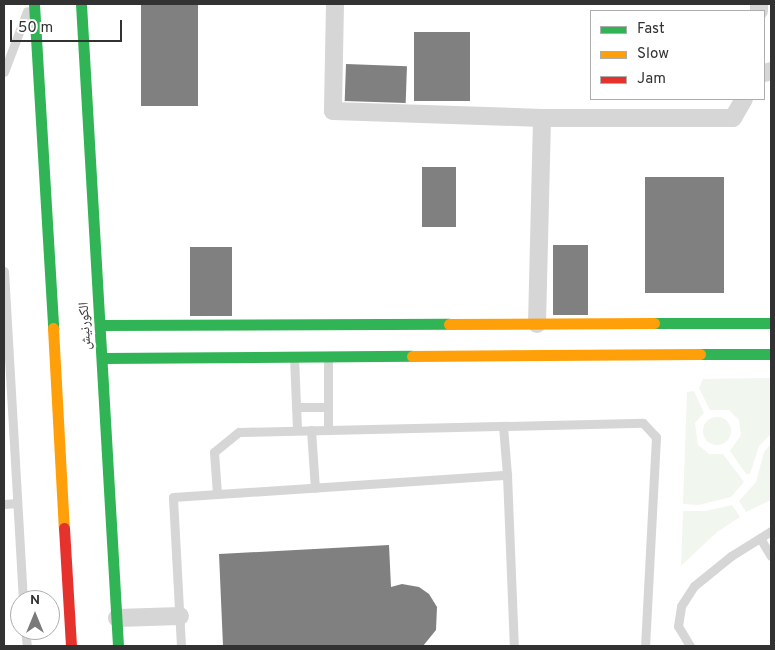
<!DOCTYPE html>
<html>
<head>
<meta charset="utf-8">
<style>
  body { margin:0 }
  #map { position:relative; width:775px; height:650px; overflow:hidden; background:#fff; font-family:Overpass,"Noto Naskh Arabic",sans-serif }
  div>[style] { position:absolute }
  .green>* { inset:0; background:#f1f6ee }
  .round { border-radius:50% }
  .building>* { inset:0; background:#808080; transform-origin:0 0 }
  .lane>* { height:9px; margin:-4.5px; padding:0 4.5px; transform-origin:4.5px; border-radius:4.5px; background:#d6d6d6 }
  .street>* { height:18px; margin:-9px; padding:0 9px; transform-origin:9px; border-radius:9px; background:#d6d6d6 }
  .fast>* { height:11px; margin:-5.5px; padding:0 5.5px; transform-origin:5.5px; border-radius:5.5px; background:#30b455 }
  .slow>* { height:11px; margin:-5.5px; padding:0 5.5px; transform-origin:5.5px; border-radius:5.5px; background:#ff9f0a }
  .jam>* { height:11px; margin:-5.5px; padding:0 5.5px; transform-origin:5.5px; border-radius:5.5px; background:#e5322d }
  span { translate:-50% -50%; white-space:nowrap; text-align:center; line-height:1.15; -webkit-text-stroke:5px #fff; paint-order:stroke }
  .street-label { font-size:14px; color:#323232 }
  .frame { position:absolute; inset:0; border:5px solid #323232; pointer-events:none }
  .legend { position:absolute; left:590px; top:10px; width:175px; height:90px; box-sizing:border-box; background:#fff; border:1px solid #adadad; margin:0; padding:6px 9px; list-style:none; font-size:15px; color:#323232 }
  .legend li { display:flex; align-items:center; gap:10px; height:25px }
  .legend b { width:25px; border:1px solid #adadad }
  .north { position:absolute; left:10px; top:590px; width:50px; height:50px; box-sizing:border-box; background:#fff; border:1px solid #adadad; border-radius:50%; rotate:0deg; font-size:14px; font-weight:700; line-height:20px; text-align:center; color:#323232 }
  .north::after { content:''; display:block; margin:auto; width:18px; height:22px; background:#7a7a7a; clip-path:polygon(50% 0,100% 100%,50% 72%,0 100%) }
  .scale { position:absolute; left:10px; top:20px; width:112px; height:22px; box-sizing:border-box; border:2px solid #323232; border-top:0; padding-left:6px; font-size:15px; line-height:18px; white-space:nowrap; color:#323232; -webkit-text-stroke:4px #fff; paint-order:stroke }
</style>
</head>
<body>
<div id="map">
  <div class="green">
    <div style="clip-path:polygon(771px 378px,771px 434px,759px 446px,750px 474px,746px 474px,730px 451px,741px 435px,739px 420px,729px 410px,710px 410px,699px 388px,703px 379px)"></div>
    <div style="clip-path:polygon(694px 391px,704px 413px,695px 423px,698px 445px,709px 454px,723px 454px,744px 482px,731px 497px,699px 505px,683px 504px,687px 392px)"></div>
    <div class="round" style="left:703px;top:417px;width:28px;height:28px"></div>
    <div style="clip-path:polygon(771px 444px,771px 500px,746px 512px,739px 501px,756px 482px,764px 452px)"></div>
    <div style="clip-path:polygon(732px 505px,740px 517px,717px 532px,681px 566px,683px 511px,706px 511px)"></div>
  </div>
  <div class="building">
    <div style="left:141px;top:4px;width:57px;height:102px"></div>
    <div style="left:414px;top:32px;width:56px;height:69px"></div>
    <div style="left:346px;top:64px;width:61px;height:37px;rotate:2deg"></div>
    <div style="left:422px;top:167px;width:34px;height:60px"></div>
    <div style="left:724px;top:177px;width:116px;height:79px;rotate:90deg"></div>
    <div style="left:553px;top:245px;width:35px;height:70px"></div>
    <div style="left:190px;top:247px;width:42px;height:69px"></div>
    <div style="clip-path:polygon(389px 545px,391px 587px,402px 584px,419px 587px,429px 594px,437px 607px,436px 630px,423px 646px,223px 646px,219px 554px)"></div>
  </div>
  <div class="lane">
    <div style="left:4px;top:72px;width:65px;rotate:-69.3deg"></div>
    <div style="left:4px;top:271px;width:330px;rotate:86.7deg"></div>
    <div style="left:294px;top:357px;width:73px;rotate:87.6deg"></div>
    <div style="left:328px;top:357px;width:72px;rotate:90deg"></div>
    <div style="left:296px;top:407px;width:31px"></div>
    <div style="left:503px;top:426px;width:49px;rotate:85.3deg"></div>
    <div style="left:311px;top:430px;width:58px;rotate:86.1deg"></div>
    <div style="left:217px;top:494px;width:42px;rotate:-94.1deg"></div>
    <div style="left:214px;top:452px;width:32px;rotate:-39deg"></div>
    <div style="left:239px;top:432px;width:404px;rotate:-1.3deg"></div>
    <div style="left:643px;top:423px;width:19px;rotate:47deg"></div>
    <div style="left:656px;top:437px;width:209px;rotate:93deg"></div>
    <div style="left:4px;top:504px;width:13px;rotate:-4deg"></div>
    <div style="left:760px;top:538px;width:21px;rotate:59deg"></div>
    <div style="left:25px;top:630px;width:16px;rotate:83deg"></div>
    <div style="left:181px;top:646px;width:149px;rotate:-93.1deg"></div>
    <div style="left:173px;top:497px;width:335px;rotate:-3.8deg"></div>
    <div style="left:507px;top:475px;width:171px;rotate:87.7deg"></div>
    <div style="left:690px;top:646px;width:23px;rotate:-121deg"></div>
    <div style="left:678px;top:626px;width:20px;rotate:-81deg"></div>
    <div style="left:681px;top:606px;width:24px;rotate:-57deg"></div>
    <div style="left:694px;top:586px;width:48px;rotate:-39deg"></div>
    <div style="left:731px;top:556px;width:47px;rotate:-32deg"></div>
  </div>
  <div class="street">
    <div style="left:335px;top:4px;width:107px;rotate:91.1deg"></div>
    <div style="left:333px;top:111px;width:209px;rotate:1.9deg"></div>
    <div style="left:542px;top:118px;width:191px"></div>
    <div style="left:733px;top:118px;width:22px;rotate:-60deg"></div>
    <div style="left:759px;top:4px;width:7px;rotate:90deg"></div>
    <div style="left:764px;top:73px;width:7px;rotate:-16deg"></div>
    <div style="left:537px;top:324px;width:206px;rotate:-88.6deg"></div>
    <div style="left:117px;top:618px;width:63px;rotate:-1.8deg"></div>
  </div>
  <div class="fast">
    <div style="left:34px;top:4px;width:325px;rotate:86.6deg"></div>
    <div style="left:81px;top:4px;width:643px;rotate:86.7deg"></div>
    <div style="left:654px;top:323px;width:117px"></div>
    <div style="left:101px;top:325px;width:348px;rotate:-0.2deg"></div>
    <div style="left:700px;top:354px;width:71px"></div>
    <div style="left:102px;top:358px;width:310px;rotate:-0.4deg"></div>
  </div>
  <div class="slow">
    <div style="left:449px;top:324px;width:205px;rotate:-0.3deg"></div>
    <div style="left:53px;top:328px;width:200px;rotate:86.9deg"></div>
    <div style="left:412px;top:356px;width:288px;rotate:-0.4deg"></div>
  </div>
  <div class="jam">
    <div style="left:64px;top:528px;width:118px;rotate:86.6deg"></div>
  </div>
  <div class="street-label">
    <span style="left:86px;top:326px;rotate:-93deg">الكورنيش</span>
  </div>
  <div class="frame"></div>
  <ul class="legend">
  <li><b style="height:6px;background:#30b455"></b>Fast</li>
  <li><b style="height:6px;background:#ff9f0a"></b>Slow</li>
  <li><b style="height:6px;background:#e5322d"></b>Jam</li>
  </ul>
  <div class="north">N</div>
  <div class="scale">50 m</div>
</div>
</body>
</html>
